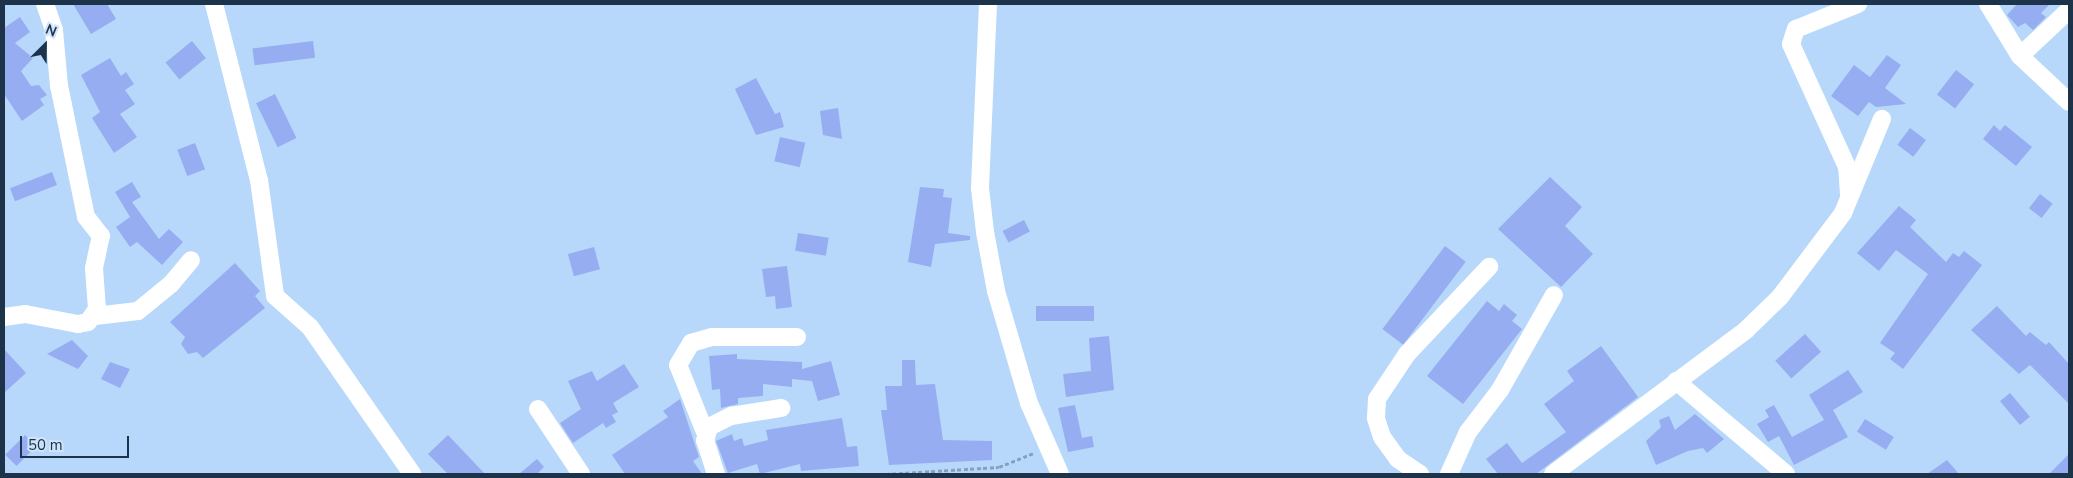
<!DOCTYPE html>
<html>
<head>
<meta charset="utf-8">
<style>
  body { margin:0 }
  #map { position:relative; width:2073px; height:478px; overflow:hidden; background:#b7d8fa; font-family:"Nunito Sans",sans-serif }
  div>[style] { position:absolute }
  .building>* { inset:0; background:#96adf2; transform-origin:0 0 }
  .path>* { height:2.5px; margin-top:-1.25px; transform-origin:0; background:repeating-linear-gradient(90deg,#84a1bf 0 4px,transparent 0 6.5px) }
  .street>* { height:18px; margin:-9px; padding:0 9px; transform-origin:9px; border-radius:9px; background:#fff }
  span { translate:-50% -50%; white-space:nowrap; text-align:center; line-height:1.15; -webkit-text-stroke:5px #cee4fb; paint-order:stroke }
  .frame { position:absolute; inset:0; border:5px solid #1d3349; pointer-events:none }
  .north { position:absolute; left:20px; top:20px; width:50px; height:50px; -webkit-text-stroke:4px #cee4fb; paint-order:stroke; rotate:23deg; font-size:14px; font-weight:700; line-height:20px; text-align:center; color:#1d3349 }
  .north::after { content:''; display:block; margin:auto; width:18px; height:22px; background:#1d3349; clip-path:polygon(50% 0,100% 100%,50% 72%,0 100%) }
  .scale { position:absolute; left:20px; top:436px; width:109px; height:22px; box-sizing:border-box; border:2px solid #1d3349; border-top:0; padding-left:6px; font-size:15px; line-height:18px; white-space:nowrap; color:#1d3349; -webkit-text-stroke:4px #cee4fb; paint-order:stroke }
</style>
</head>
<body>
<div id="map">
  <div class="building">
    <div style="clip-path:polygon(73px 4px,107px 4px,116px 19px,91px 34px)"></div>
    <div style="clip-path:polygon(2017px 4px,2050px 4px,2041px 13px,2046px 17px,2033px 30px,2025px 23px,2018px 27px,2007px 15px)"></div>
    <div style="clip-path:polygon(20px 17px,30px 32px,15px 43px,33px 58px,21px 71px,31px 86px,39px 85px,47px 95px,40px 99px,44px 105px,22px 121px,4px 94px,4px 28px)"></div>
    <div style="left:192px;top:41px;width:22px;height:34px;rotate:51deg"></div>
    <div style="left:313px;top:41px;width:17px;height:61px;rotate:83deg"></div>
    <div style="clip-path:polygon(1887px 55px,1901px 65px,1885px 88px,1906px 104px,1876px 107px,1869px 102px,1858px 116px,1831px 96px,1854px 65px,1870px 77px)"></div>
    <div style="clip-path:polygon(110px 58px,121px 76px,126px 72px,134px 84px,125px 90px,135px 104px,120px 114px,137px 137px,114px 153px,92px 118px,100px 112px,81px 75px)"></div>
    <div style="left:1956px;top:70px;width:23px;height:31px;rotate:38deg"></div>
    <div style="clip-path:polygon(756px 78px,775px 114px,780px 112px,784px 127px,756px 135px,735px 89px)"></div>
    <div style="left:275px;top:94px;width:49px;height:21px;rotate:64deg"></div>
    <div style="clip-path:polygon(838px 108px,842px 139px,823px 135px,820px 111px)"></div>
    <div style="clip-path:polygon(1994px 125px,2000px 131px,2005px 125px,2032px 147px,2016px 166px,1983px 139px)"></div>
    <div style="left:1910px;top:128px;width:20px;height:21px;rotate:37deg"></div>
    <div style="left:780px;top:137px;width:26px;height:25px;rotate:13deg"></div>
    <div style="left:195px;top:143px;width:28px;height:19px;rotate:69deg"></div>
    <div style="left:52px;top:172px;width:14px;height:45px;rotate:69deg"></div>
    <div style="clip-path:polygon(1550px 177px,1582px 207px,1565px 226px,1593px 254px,1561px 287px,1498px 229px)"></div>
    <div style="clip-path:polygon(132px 182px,141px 197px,132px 202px,159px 239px,169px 229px,183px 242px,162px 265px,137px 242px,130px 247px,116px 227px,130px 217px,115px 192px)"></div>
    <div style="clip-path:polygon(920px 187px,944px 189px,943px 197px,952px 198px,948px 233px,970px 236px,970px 240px,935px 244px,931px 267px,908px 262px)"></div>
    <div style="left:2040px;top:194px;width:16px;height:18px;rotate:38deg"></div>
    <div style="clip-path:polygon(1899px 206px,1916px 220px,1910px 227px,1946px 262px,1953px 253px,1959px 257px,1964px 251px,1982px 265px,1903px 369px,1890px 359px,1895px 353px,1880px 343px,1928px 274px,1896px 250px,1879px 271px,1857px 253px)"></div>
    <div style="left:1024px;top:220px;width:13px;height:24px;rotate:63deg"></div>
    <div style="left:798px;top:233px;width:31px;height:18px;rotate:9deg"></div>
    <div style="left:1445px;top:246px;width:26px;height:104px;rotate:37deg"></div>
    <div style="left:594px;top:247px;width:23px;height:27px;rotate:75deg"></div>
    <div style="clip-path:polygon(235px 263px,260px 291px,255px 296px,265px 308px,203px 358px,197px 352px,188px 354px,181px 344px,185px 337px,170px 322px)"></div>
    <div style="clip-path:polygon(787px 266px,792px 307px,776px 309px,775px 296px,766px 297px,762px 269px)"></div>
    <div style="clip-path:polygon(1487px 301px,1499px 311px,1504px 304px,1517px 315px,1512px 321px,1522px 329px,1463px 404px,1427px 376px)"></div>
    <div style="left:1094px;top:306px;width:15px;height:58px;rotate:90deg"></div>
    <div style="clip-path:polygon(1997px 306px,2026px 336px,2030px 332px,2046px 345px,2049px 342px,2069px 364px,2069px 404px,2030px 365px,2019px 374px,1971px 330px)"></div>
    <div style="left:1805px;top:334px;width:24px;height:40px;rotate:48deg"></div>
    <div style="clip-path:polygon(1109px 336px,1114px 390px,1066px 397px,1063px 374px,1091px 371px,1089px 338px)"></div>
    <div style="clip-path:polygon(72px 340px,88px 356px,78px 369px,47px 354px)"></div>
    <div style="clip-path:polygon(1601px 346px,1638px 397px,1536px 474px,1498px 474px,1486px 459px,1507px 443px,1522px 463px,1566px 432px,1544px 404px,1574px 381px,1567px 371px)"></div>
    <div style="clip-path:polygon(4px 349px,26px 373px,4px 393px)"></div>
    <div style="clip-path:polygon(737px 354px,737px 359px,802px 362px,802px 369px,831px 361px,840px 395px,818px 401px,812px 381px,792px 379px,792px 387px,763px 384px,763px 396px,738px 398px,738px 404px,721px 408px,720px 389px,712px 390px,709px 356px)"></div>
    <div style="clip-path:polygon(902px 360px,915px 360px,916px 385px,935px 384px,943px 440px,992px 441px,992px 460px,889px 465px,881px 410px,887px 410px,885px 386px,902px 386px)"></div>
    <div style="clip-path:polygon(110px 362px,130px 369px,120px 388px,101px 379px)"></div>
    <div style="clip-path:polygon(624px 364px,639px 387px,613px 403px,618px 412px,612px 415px,616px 422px,606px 428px,603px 423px,573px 443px,560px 423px,581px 409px,568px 381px,592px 371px,597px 381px)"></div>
    <div style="clip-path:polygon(1848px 370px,1863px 392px,1833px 410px,1848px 437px,1794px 465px,1779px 436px,1768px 442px,1757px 424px,1769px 417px,1765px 410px,1774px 405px,1792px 437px,1824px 420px,1809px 395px)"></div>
    <div style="left:2010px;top:393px;width:31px;height:13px;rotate:50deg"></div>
    <div style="clip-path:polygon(680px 399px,699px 457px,693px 461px,702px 474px,625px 474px,612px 455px,668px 417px,663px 411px)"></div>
    <div style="clip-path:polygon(1075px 405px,1082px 438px,1092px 436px,1094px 447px,1068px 452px,1058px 408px)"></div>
    <div style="clip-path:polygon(1695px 414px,1724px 439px,1707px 453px,1703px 448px,1688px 451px,1656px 465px,1646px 441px,1661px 427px,1659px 420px,1669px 416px,1675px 430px)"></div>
    <div style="clip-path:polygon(842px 418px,847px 447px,857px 446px,859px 466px,801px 471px,800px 464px,760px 474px,757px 464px,728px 473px,716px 441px,732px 434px,734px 441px,742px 438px,744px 446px,768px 440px,766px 430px)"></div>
    <div style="left:1865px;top:419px;width:34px;height:15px;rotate:32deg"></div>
    <div style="left:25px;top:435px;width:16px;height:28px;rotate:45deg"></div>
    <div style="clip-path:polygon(448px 435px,485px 474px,448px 474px,428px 454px)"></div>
    <div style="clip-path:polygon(2069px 454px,2069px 474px,2049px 474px)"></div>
    <div style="clip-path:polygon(537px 459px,544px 467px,537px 474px,519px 474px)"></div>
    <div style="clip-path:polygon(1947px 460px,1959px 474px,1927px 474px)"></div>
  </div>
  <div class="path">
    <div style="left:886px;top:474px;width:113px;rotate:-3.5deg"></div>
    <div style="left:999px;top:467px;width:37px;rotate:-22deg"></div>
  </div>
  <div class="street">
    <div style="left:214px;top:4px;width:182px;rotate:75.7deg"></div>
    <div style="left:259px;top:180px;width:117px;rotate:82.1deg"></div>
    <div style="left:275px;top:296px;width:47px;rotate:41.5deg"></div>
    <div style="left:310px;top:327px;width:179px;rotate:55.2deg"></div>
    <div style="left:988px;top:4px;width:184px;rotate:92.5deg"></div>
    <div style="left:980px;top:188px;width:44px;rotate:83.5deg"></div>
    <div style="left:985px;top:232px;width:60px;rotate:79.4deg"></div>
    <div style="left:996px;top:291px;width:117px;rotate:73.6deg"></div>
    <div style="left:1029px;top:403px;width:77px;rotate:66.4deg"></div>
    <div style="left:1988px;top:4px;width:61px;rotate:58.4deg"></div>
    <div style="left:2020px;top:56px;width:67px;rotate:-43.2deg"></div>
    <div style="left:2020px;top:56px;width:67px;rotate:43.2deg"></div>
    <div style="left:1849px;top:194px;width:27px;rotate:-94deg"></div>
    <div style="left:1847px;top:167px;width:135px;rotate:-114.5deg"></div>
    <div style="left:1791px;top:44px;width:16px;rotate:-72deg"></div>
    <div style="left:1796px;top:29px;width:67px;rotate:-22deg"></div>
    <div style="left:95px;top:316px;width:43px;rotate:-6.6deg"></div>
    <div style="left:138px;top:311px;width:43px;rotate:-39.3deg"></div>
    <div style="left:171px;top:284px;width:31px;rotate:-50deg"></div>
    <div style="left:4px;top:317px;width:21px;rotate:-8deg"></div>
    <div style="left:25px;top:314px;width:54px;rotate:10.7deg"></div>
    <div style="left:78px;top:324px;width:10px;rotate:-11deg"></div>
    <div style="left:88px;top:322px;width:16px;rotate:-55deg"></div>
    <div style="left:97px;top:309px;width:41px;rotate:-94.2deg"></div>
    <div style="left:94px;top:268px;width:33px;rotate:-78deg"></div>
    <div style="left:101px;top:236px;width:24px;rotate:-128deg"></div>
    <div style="left:86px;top:217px;width:134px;rotate:-101.6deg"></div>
    <div style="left:59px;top:86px;width:56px;rotate:-95.1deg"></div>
    <div style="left:54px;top:30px;width:28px;rotate:-109deg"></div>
    <div style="left:1676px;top:381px;width:144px;rotate:40.2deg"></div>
    <div style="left:538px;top:409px;width:78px;rotate:56.5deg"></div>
    <div style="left:705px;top:432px;width:72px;rotate:-111.9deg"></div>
    <div style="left:678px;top:365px;width:26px;rotate:-59deg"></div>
    <div style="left:691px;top:343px;width:22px;rotate:-16deg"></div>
    <div style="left:712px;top:337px;width:85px"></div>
    <div style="left:716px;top:474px;width:35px;rotate:-108deg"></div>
    <div style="left:705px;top:441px;width:15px;rotate:-74deg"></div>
    <div style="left:709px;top:427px;width:25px;rotate:-27deg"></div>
    <div style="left:731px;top:416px;width:51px;rotate:-9.1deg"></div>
    <div style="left:1420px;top:474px;width:27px;rotate:-146deg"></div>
    <div style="left:1398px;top:459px;width:27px;rotate:-126deg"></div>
    <div style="left:1382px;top:437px;width:20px;rotate:-108deg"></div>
    <div style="left:1376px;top:418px;width:19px;rotate:-87deg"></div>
    <div style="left:1377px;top:399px;width:54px;rotate:-56.3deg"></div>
    <div style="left:1407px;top:354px;width:120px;rotate:-46.7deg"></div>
    <div style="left:1449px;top:474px;width:46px;rotate:-65.7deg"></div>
    <div style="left:1468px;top:432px;width:53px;rotate:-52.7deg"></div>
    <div style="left:1500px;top:390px;width:109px;rotate:-60.4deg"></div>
    <div style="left:1553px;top:474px;width:241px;rotate:-36.7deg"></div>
    <div style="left:1746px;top:330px;width:47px;rotate:-44.1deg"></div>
    <div style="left:1780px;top:297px;width:105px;rotate:-53.1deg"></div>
    <div style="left:1843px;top:213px;width:102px;rotate:-67.5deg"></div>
  </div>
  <div class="frame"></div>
  <div class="north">N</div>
  <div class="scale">50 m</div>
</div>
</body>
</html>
